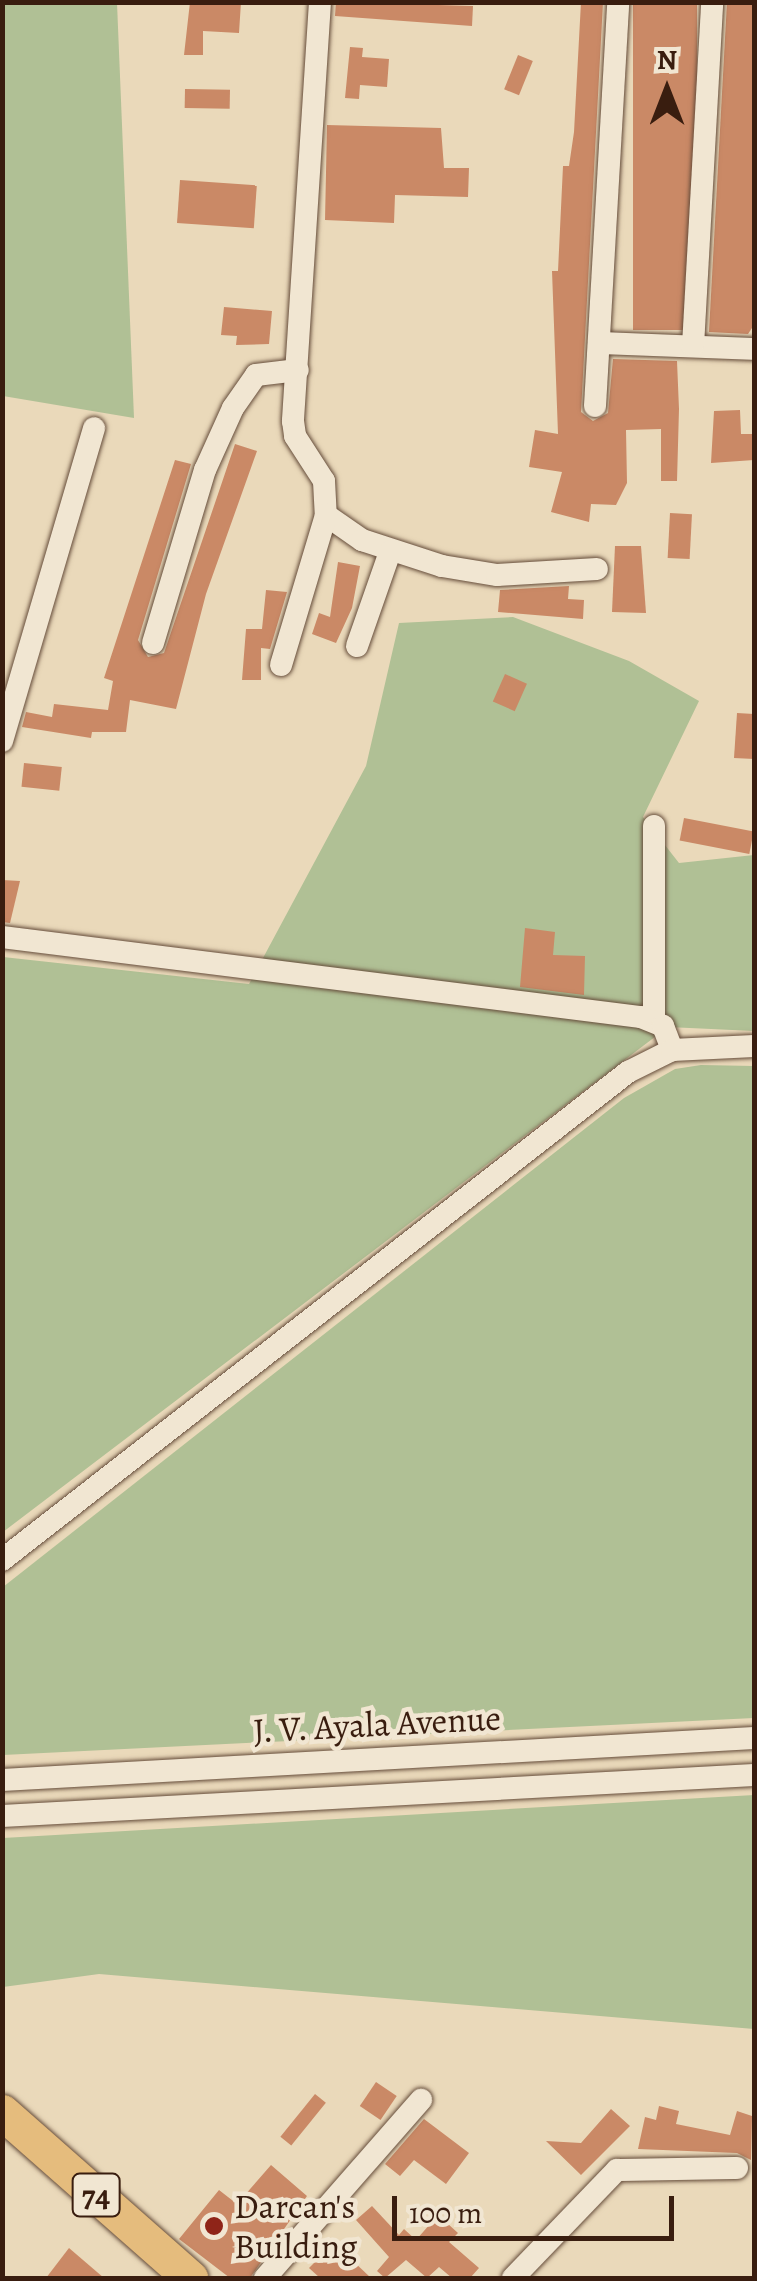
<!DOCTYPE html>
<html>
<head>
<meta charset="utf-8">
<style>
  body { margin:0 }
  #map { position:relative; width:757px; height:2281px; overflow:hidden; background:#ead9ba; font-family:Alegreya,serif }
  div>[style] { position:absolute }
  .green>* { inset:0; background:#b0c095 }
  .building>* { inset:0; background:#ca8966; transform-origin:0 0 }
  .roads { filter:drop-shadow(0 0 2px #654c3a) drop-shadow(0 0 2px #654c3a) }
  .minor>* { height:22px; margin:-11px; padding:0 11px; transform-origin:11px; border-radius:11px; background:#f1e6d2 }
  .trunk>* { height:35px; margin:-17.5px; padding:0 17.5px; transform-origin:17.5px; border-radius:17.5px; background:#e5bc7d }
  .dots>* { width:28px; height:28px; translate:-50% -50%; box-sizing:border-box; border:5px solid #f1e6d2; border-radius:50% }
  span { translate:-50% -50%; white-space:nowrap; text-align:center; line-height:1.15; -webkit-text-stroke:9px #f1e6d2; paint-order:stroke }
  .shield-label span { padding:2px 8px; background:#f1e6d2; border:2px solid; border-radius:8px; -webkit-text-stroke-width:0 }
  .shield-label { font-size:32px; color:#391d0f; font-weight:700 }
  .street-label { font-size:35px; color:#391d0f }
  .poi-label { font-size:35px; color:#391d0f }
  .left { translate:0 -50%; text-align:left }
  .frame { position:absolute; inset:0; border:5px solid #391d0f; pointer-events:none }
  .north { position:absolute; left:617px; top:40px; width:100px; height:100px; -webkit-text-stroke:8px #f1e6d2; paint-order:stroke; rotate:0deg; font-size:28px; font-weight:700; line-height:40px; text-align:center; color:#391d0f }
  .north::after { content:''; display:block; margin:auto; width:35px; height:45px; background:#391d0f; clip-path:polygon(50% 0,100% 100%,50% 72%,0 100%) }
  .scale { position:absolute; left:392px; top:2196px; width:282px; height:45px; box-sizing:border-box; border:5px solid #391d0f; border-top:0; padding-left:12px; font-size:30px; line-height:35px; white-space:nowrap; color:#391d0f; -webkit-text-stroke:8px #f1e6d2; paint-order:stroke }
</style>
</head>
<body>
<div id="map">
  <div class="green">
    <div style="clip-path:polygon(2px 3px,117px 3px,134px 418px,3px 396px)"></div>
    <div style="clip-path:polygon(513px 617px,629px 661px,699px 701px,643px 817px,679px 863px,754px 855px,754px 1031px,668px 1027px,3px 1532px,3px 957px,249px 984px,366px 766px,399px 623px)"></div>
    <div style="clip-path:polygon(701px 1065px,754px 1066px,754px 1718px,3px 1755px,3px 1587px,624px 1098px,675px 1069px)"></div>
    <div style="clip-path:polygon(754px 1795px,754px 2029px,99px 1974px,3px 1987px,3px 1838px)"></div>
  </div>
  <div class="building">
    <div style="clip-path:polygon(190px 2px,241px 2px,239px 33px,203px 31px,203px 55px,184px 55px)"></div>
    <div style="clip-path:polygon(336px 2px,473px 6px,472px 26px,335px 16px)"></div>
    <div style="clip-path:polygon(581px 2px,603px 2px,581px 412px,593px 421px,608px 413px,613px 359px,677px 361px,679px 409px,677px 481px,661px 481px,661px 429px,626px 430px,627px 483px,616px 505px,591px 504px,589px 522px,551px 512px,562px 472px,529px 467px,535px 430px,558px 434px,552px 271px,558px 271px,563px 166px,569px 166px,574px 132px)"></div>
    <div style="left:633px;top:2px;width:64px;height:328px"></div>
    <div style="clip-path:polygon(727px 2px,754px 2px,754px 325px,748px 334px,709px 332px)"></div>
    <div style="clip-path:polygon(350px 47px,363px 48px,362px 57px,389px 59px,387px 87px,360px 85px,359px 99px,345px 98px)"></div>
    <div style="left:518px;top:55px;width:16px;height:37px;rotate:22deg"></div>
    <div style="left:185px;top:89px;width:45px;height:19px;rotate:1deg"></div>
    <div style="clip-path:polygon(327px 125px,441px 128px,444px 168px,469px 168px,468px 197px,395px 195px,394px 223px,325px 220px)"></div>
    <div style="left:180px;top:180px;width:77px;height:43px;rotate:4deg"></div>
    <div style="clip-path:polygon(224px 307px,272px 311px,269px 344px,236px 345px,237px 336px,221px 335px)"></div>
    <div style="clip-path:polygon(740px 410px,741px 434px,754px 434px,754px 460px,711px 463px,714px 411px)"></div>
    <div style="clip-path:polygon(235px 444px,257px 451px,206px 594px,176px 709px,130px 700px,126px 732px,92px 732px,91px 738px,22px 727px,26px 712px,52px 717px,54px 704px,108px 710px,113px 681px,104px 678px,175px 460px,191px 464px,138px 640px,148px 657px,164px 653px)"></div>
    <div style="left:670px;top:513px;width:22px;height:45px;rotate:3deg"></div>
    <div style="clip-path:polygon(615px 546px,641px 546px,646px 613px,612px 612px)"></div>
    <div style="clip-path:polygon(338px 562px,360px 566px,352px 608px,336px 643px,312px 634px,319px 613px,330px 617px)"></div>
    <div style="clip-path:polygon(569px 586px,568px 599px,584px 600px,583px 619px,498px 612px,500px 590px)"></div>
    <div style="clip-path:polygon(266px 590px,287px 592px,270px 649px,261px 648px,261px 680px,242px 680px,246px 629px,262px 629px)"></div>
    <div style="left:505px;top:674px;width:24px;height:30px;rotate:24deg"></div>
    <div style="clip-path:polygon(737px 713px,754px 714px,754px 759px,734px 758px)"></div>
    <div style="left:24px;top:763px;width:38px;height:24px;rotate:6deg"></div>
    <div style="left:684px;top:818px;width:71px;height:23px;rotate:11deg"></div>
    <div style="clip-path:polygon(2px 880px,20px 881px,10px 923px,2px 922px)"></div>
    <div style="clip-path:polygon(525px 928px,555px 932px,553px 955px,585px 956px,584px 995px,520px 987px)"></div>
    <div style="left:376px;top:2082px;width:25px;height:29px;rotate:34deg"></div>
    <div style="left:315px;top:2094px;width:14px;height:55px;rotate:39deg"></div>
    <div style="clip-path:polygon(659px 2106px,679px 2111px,676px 2124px,730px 2135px,737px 2111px,752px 2116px,751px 2160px,737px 2153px,638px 2149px,645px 2117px,656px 2120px)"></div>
    <div style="clip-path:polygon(611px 2109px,630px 2126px,581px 2175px,546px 2141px,581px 2143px)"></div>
    <div style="clip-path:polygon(424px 2119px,469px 2153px,446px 2184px,414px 2160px,400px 2176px,385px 2164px)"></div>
    <div style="clip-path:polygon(271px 2165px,307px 2196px,250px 2278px,230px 2278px,179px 2239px,219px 2190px,237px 2204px)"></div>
    <div style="clip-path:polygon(372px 2206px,399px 2235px,404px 2229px,416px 2240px,438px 2215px,458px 2233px,449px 2242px,479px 2268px,470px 2278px,452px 2278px,439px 2267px,427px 2278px,406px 2260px,385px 2278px,377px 2271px,389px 2257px,356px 2220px)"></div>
    <div style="clip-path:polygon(334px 2243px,371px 2278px,320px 2278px,309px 2268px)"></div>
    <div style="clip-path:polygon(69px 2248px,104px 2278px,46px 2278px)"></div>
  </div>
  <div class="roads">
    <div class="minor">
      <div style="left:320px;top:2px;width:420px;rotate:93.7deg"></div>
      <div style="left:293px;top:421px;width:15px;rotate:82deg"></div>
      <div style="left:295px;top:436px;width:54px;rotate:57.2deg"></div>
      <div style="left:324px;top:481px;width:34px;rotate:87deg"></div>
      <div style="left:326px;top:515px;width:44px;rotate:34.8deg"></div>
      <div style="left:362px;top:540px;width:84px;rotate:18deg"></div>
      <div style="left:442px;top:566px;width:56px;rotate:9.3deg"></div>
      <div style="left:497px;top:575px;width:100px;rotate:-3.4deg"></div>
      <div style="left:599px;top:343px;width:155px;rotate:2.2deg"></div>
      <div style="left:693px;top:346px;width:345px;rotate:-86.8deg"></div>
      <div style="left:595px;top:406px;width:405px;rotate:-86.7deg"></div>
      <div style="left:153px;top:643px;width:181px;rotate:-73.3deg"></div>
      <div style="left:205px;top:470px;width:68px;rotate:-65.7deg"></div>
      <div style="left:233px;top:408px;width:40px;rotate:-55.1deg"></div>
      <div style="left:256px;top:375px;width:42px;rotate:-6.8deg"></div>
      <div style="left:357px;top:646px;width:100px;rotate:-70.7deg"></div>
      <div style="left:281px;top:665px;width:157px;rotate:-73.3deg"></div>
      <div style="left:2px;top:741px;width:326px;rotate:-73.6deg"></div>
      <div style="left:654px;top:826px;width:195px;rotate:90deg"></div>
      <div style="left:2px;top:937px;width:644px;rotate:7.14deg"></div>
      <div style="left:641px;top:1017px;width:24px;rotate:22deg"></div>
      <div style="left:663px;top:1026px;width:26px;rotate:69deg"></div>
      <div style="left:2px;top:1560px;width:794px;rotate:-37.94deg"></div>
      <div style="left:628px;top:1072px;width:49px;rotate:-26.6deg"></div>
      <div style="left:672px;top:1050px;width:82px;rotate:-2.8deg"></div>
      <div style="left:2px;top:1780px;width:753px;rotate:-3.2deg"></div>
      <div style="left:2px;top:1816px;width:753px;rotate:-3.12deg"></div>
      <div style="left:265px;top:2278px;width:237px;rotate:-48.8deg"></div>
      <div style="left:513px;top:2278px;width:150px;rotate:-46.1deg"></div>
      <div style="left:617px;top:2170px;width:120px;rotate:-1deg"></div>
    </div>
    <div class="trunk">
      <div style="left:2px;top:2112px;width:251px;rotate:41.4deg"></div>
    </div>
  </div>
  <div class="dots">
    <div style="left:214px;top:2226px;background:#8f2418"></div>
  </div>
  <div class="shield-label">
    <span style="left:96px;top:2195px">74</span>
  </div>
  <div class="street-label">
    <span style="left:377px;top:1724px;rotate:-3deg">J. V. Ayala Avenue</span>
  </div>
  <div class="poi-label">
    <span class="left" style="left:234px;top:2226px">Darcan's<br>Building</span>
  </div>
  <div class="frame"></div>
  <div class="north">N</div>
  <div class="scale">100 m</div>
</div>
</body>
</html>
